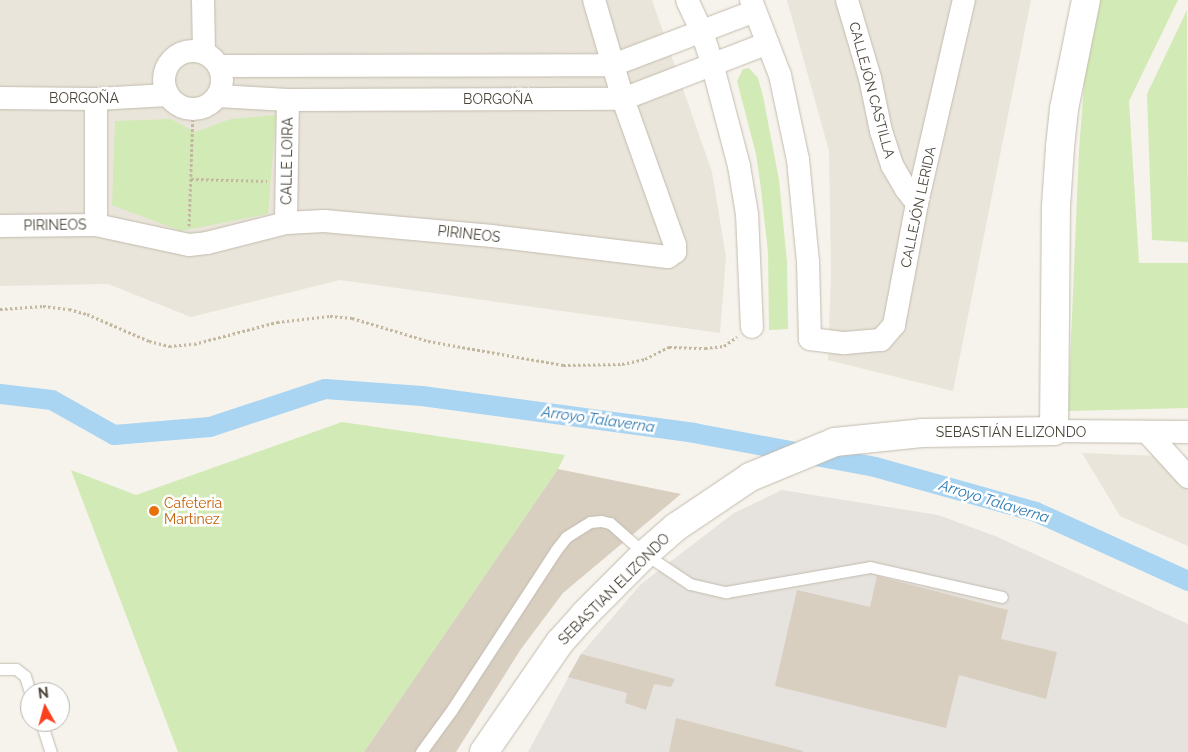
<!DOCTYPE html>
<html>
<head>
<meta charset="utf-8">
<style>
  body { margin:0 }
  #map { position:relative; width:1188px; height:752px; overflow:hidden; background:#f6f3ec; font-family:Raleway,sans-serif }
  div>[style] { position:absolute }
  .residential>* { inset:0; background:#eae5da }
  .industrial>* { inset:0; background:#e6e2dd }
  .green>* { inset:0; background:#d2eab5 }
  .canal>* { height:20px; margin:-10px; padding:0 10px; transform-origin:10px; border-radius:10px; background:#a9d4f2 }
  .building>* { inset:0; background:#d8cfc1 }
  .path>* { height:3px; margin-top:-1.5px; transform-origin:0; background:repeating-linear-gradient(90deg,#c4b79f 0 2.5px,transparent 0 5px) }
  .roads { filter:drop-shadow(0 0 1px #c2bbae) drop-shadow(0 0 1px #c2bbae) }
  .service>* { height:11px; margin:-5.5px; padding:0 5.5px; transform-origin:5.5px; border-radius:5.5px; background:#fff }
  .minor>* { height:22px; margin:-11px; padding:0 11px; transform-origin:11px; border-radius:11px; background:#fff }
  .minor>.ring { margin:-11px; padding:0; box-sizing:content-box; background:none; border:22px solid #fff; border-radius:50% }
  .tertiary>* { height:28px; margin:-14px; padding:0 14px; transform-origin:14px; border-radius:14px; background:#fff }
  .dots>* { width:14px; height:14px; translate:-50% -50%; box-sizing:border-box; border:2px solid #fff; border-radius:50% }
  span { translate:-50% -50%; white-space:nowrap; text-align:center; line-height:1.15; -webkit-text-stroke:5px #fff; paint-order:stroke }
  .street-label { font-size:14px; color:#4b4439 }
  .food-label { font-size:14px; color:#c56008 }
  .left { translate:0 -50%; text-align:left }
  .water-label { font-size:15px; color:#2e7ab2; font-style:italic }
  .north { position:absolute; left:20px; top:682px; width:50px; height:50px; box-sizing:border-box; background:#fff; border:1px solid #b7b4b0; border-radius:50%; rotate:353deg; font-size:14px; font-weight:700; line-height:20px; text-align:center; color:#4b4439 }
  .north::after { content:''; display:block; margin:auto; width:18px; height:22px; background:#fc3f1d; clip-path:polygon(50% 0,100% 100%,50% 72%,0 100%) }
</style>
</head>
<body>
<div id="map">
  <div class="residential">
    <div style="clip-path:polygon(0 0,652px 0,712px 172px,726px 257px,720px 333px,340px 280px,191px 317px,108px 284px,0 286px)"></div>
    <div style="clip-path:polygon(787px 0,1031px 0,953px 391px,828px 360px,831px 273px,829px 151px)"></div>
    <div style="clip-path:polygon(1082px 453px,1188px 457px,1188px 546px,1120px 516px)"></div>
  </div>
  <div class="industrial">
    <div style="clip-path:polygon(782px 490px,938px 515px,995px 536px,1188px 624px,1188px 752px,528px 752px,581px 654px,641px 584px,734px 513px)"></div>
  </div>
  <div class="green">
    <div style="clip-path:polygon(1099px 0,1178px 0,1129px 101px,1139px 263px,1188px 263px,1188px 408px,1068px 411px,1079px 150px,1087px 47px)"></div>
    <div style="clip-path:polygon(1187px 10px,1188px 242px,1152px 240px,1147px 94px)"></div>
    <div style="clip-path:polygon(749px 68px,758px 78px,763px 96px,779px 180px,787px 262px,788px 329px,769px 330px,768px 252px,761px 189px,756px 154px,737px 81px,743px 69px)"></div>
    <div style="clip-path:polygon(276px 115px,268px 214px,181px 231px,112px 205px,115px 121px,171px 119px,195px 132px,231px 119px)"></div>
    <div style="clip-path:polygon(342px 422px,565px 455px,558px 469px,364px 752px,178px 752px,71px 470px,136px 495px)"></div>
  </div>
  <div class="canal">
    <div style="left:0;top:394px;width:52px;rotate:6.6deg"></div>
    <div style="left:52px;top:400px;width:71px;rotate:29.4deg"></div>
    <div style="left:114px;top:435px;width:96px;rotate:-4.8deg"></div>
    <div style="left:210px;top:427px;width:121px;rotate:-18.3deg"></div>
    <div style="left:325px;top:389px;width:97px;rotate:4.1deg"></div>
    <div style="left:422px;top:396px;width:275px;rotate:7.7deg"></div>
    <div style="left:694px;top:433px;width:184px;rotate:10.6deg"></div>
    <div style="left:875px;top:467px;width:167px;rotate:15.6deg"></div>
    <div style="left:1036px;top:512px;width:167px;rotate:24.4deg"></div>
  </div>
  <div class="building">
    <div style="clip-path:polygon(558px 469px,681px 494px,563px 593px,521px 649px,456px 752px,364px 752px)"></div>
    <div style="clip-path:polygon(877px 576px,1008px 610px,1001px 639px,1057px 652px,1046px 699px,959px 675px,946px 728px,775px 686px,797px 590px,870px 607px)"></div>
    <div style="clip-path:polygon(581px 654px,675px 679px,671px 687px,654px 684px,646px 710px,625px 703px,627px 693px,568px 677px)"></div>
    <div style="clip-path:polygon(676px 718px,803px 751px,803px 752px,669px 752px)"></div>
  </div>
  <div class="path">
    <div style="left:191px;top:179px;width:76px;rotate:1.5deg"></div>
    <div style="left:189px;top:226px;width:117px;rotate:-88deg"></div>
    <div style="left:0;top:309px;width:43px;rotate:-4deg"></div>
    <div style="left:43px;top:306px;width:26px;rotate:7deg"></div>
    <div style="left:69px;top:309px;width:19px;rotate:16deg"></div>
    <div style="left:87px;top:314px;width:68px;rotate:23.5deg"></div>
    <div style="left:149px;top:341px;width:21px;rotate:14deg"></div>
    <div style="left:169px;top:346px;width:25px;rotate:-5deg"></div>
    <div style="left:194px;top:344px;width:86px;rotate:-14.8deg"></div>
    <div style="left:277px;top:322px;width:53px;rotate:-6.5deg"></div>
    <div style="left:330px;top:316px;width:22px;rotate:5deg"></div>
    <div style="left:352px;top:318px;width:79px;rotate:16.8deg"></div>
    <div style="left:428px;top:341px;width:137px;rotate:10.1deg"></div>
    <div style="left:563px;top:365px;width:59px;rotate:-1deg"></div>
    <div style="left:622px;top:364px;width:24px;rotate:-12deg"></div>
    <div style="left:645px;top:359px;width:27px;rotate:-27deg"></div>
    <div style="left:669px;top:347px;width:36px;rotate:2deg"></div>
    <div style="left:705px;top:348px;width:19px;rotate:-6deg"></div>
    <div style="left:724px;top:346px;width:16px;rotate:-35deg"></div>
  </div>
  <div class="roads">
    <div class="service">
      <div style="left:0;top:669px;width:16px"></div>
      <div style="left:16px;top:669px;width:11px;rotate:38deg"></div>
      <div style="left:25px;top:676px;width:17px;rotate:73deg"></div>
      <div style="left:41px;top:722px;width:32px;rotate:72deg"></div>
      <div style="left:421px;top:752px;width:51px;rotate:-53.8deg"></div>
      <div style="left:451px;top:711px;width:192px;rotate:-56.9deg"></div>
      <div style="left:556px;top:550px;width:16px;rotate:-52deg"></div>
      <div style="left:566px;top:537px;width:28px;rotate:-32deg"></div>
      <div style="left:590px;top:522px;width:11px;rotate:-5deg"></div>
      <div style="left:601px;top:521px;width:9px;rotate:13deg"></div>
      <div style="left:610px;top:523px;width:47px;rotate:41.5deg"></div>
      <div style="left:645px;top:554px;width:54px;rotate:33.7deg"></div>
      <div style="left:690px;top:584px;width:37px;rotate:13deg"></div>
      <div style="left:726px;top:592px;width:146px;rotate:-9.8deg"></div>
      <div style="left:870px;top:567px;width:135px;rotate:12.8deg"></div>
    </div>
    <div class="minor">
      <div style="left:203px;top:0;width:53px;rotate:88.9deg"></div>
      <div style="left:687px;top:0;width:35px;rotate:65deg"></div>
      <div style="left:702px;top:32px;width:33px;rotate:72deg"></div>
      <div style="left:712px;top:63px;width:106px;rotate:75.3deg"></div>
      <div style="left:739px;top:166px;width:49px;rotate:80.5deg"></div>
      <div style="left:747px;top:214px;width:113px;rotate:87.5deg"></div>
      <div style="left:751px;top:0;width:80px;rotate:68.9deg"></div>
      <div style="left:780px;top:75px;width:87px;rotate:78deg"></div>
      <div style="left:798px;top:160px;width:102px;rotate:84.4deg"></div>
      <div style="left:808px;top:262px;width:77px;rotate:88.5deg"></div>
      <div style="left:810px;top:339px;width:35px;rotate:7deg"></div>
      <div style="left:845px;top:343px;width:36px;rotate:-5deg"></div>
      <div style="left:881px;top:340px;width:20px;rotate:-49deg"></div>
      <div style="left:894px;top:325px;width:124px;rotate:-79.3deg"></div>
      <div style="left:917px;top:203px;width:208px;rotate:-77deg"></div>
      <div style="left:847px;top:0;width:81px;rotate:73.6deg"></div>
      <div style="left:870px;top:78px;width:54px;rotate:78.3deg"></div>
      <div style="left:881px;top:131px;width:36px;rotate:72deg"></div>
      <div style="left:892px;top:165px;width:28px;rotate:60deg"></div>
      <div style="left:906px;top:189px;width:18px;rotate:52deg"></div>
      <div class="ring" style="left:164px;top:51px;width:36px;height:36px"></div>
      <div style="left:219px;top:66px;width:394px;rotate:-0.1deg"></div>
      <div style="left:613px;top:65px;width:152px;rotate:-20.8deg"></div>
      <div style="left:218px;top:96px;width:70px;rotate:3.3deg"></div>
      <div style="left:288px;top:100px;width:335px;rotate:-0.2deg"></div>
      <div style="left:623px;top:99px;width:155px;rotate:-21.1deg"></div>
      <div style="left:0;top:98px;width:96px;rotate:0.6deg"></div>
      <div style="left:96px;top:99px;width:72px;rotate:-3.2deg"></div>
      <div style="left:96px;top:99px;width:126px;rotate:90deg"></div>
      <div style="left:286px;top:223px;width:123px;rotate:-89.1deg"></div>
      <div style="left:0;top:226px;width:96px;rotate:-0.6deg"></div>
      <div style="left:96px;top:225px;width:95px;rotate:12.1deg"></div>
      <div style="left:189px;top:245px;width:18px;rotate:-6deg"></div>
      <div style="left:207px;top:243px;width:81px;rotate:-14.2deg"></div>
      <div style="left:286px;top:223px;width:38px;rotate:-3deg"></div>
      <div style="left:324px;top:221px;width:169px;rotate:5.1deg"></div>
      <div style="left:492px;top:236px;width:177px;rotate:6.8deg"></div>
      <div style="left:668px;top:257px;width:9px;rotate:-36deg"></div>
      <div style="left:675px;top:252px;width:7px;rotate:-90deg"></div>
      <div style="left:675px;top:245px;width:155px;rotate:-109.6deg"></div>
      <div style="left:623px;top:99px;width:103px;rotate:-106.3deg"></div>
      <div style="left:1054px;top:431px;width:134px;rotate:0.4deg"></div>
      <div style="left:1147px;top:432px;width:61px;rotate:47.7deg"></div>
    </div>
    <div class="tertiary">
      <div style="left:484px;top:752px;width:134px;rotate:-55.4deg"></div>
      <div style="left:560px;top:642px;width:36px;rotate:-48deg"></div>
      <div style="left:584px;top:615px;width:86px;rotate:-45deg"></div>
      <div style="left:645px;top:554px;width:41px;rotate:-41.1deg"></div>
      <div style="left:676px;top:527px;width:89px;rotate:-34deg"></div>
      <div style="left:750px;top:477px;width:92px;rotate:-22.4deg"></div>
      <div style="left:835px;top:442px;width:87px;rotate:-5.9deg"></div>
      <div style="left:922px;top:433px;width:132px;rotate:-0.9deg"></div>
      <div style="left:1054px;top:431px;width:225px;rotate:-89.5deg"></div>
      <div style="left:1056px;top:206px;width:59px;rotate:-86.1deg"></div>
      <div style="left:1060px;top:147px;width:38px;rotate:-84deg"></div>
      <div style="left:1064px;top:109px;width:111px;rotate:-78.6deg"></div>
    </div>
  </div>
  <div class="dots">
    <div style="left:154px;top:511px;background:#e8710a"></div>
  </div>
  <div class="street-label">
    <span style="left:872px;top:90px;rotate:75deg">CALLEJÓN CASTILLA</span>
    <span style="left:84px;top:98px">BORGOÑA</span>
    <span style="left:498px;top:99px">BORGOÑA</span>
    <span style="left:287px;top:161px;rotate:-89deg">CALLE LOIRA</span>
    <span style="left:918px;top:207px;rotate:-78deg">CALLEJÓN LERIDA</span>
    <span style="left:55px;top:225px;rotate:-1deg">PIRINEOS</span>
    <span style="left:469px;top:234px;rotate:6deg">PIRINEOS</span>
    <span style="left:1011px;top:432px">SEBASTIÁN ELIZONDO</span>
    <span style="left:614px;top:589px;rotate:-45deg">SEBASTIAN ELIZONDO</span>
  </div>
  <div class="food-label">
    <span class="left" style="left:164px;top:511px">Cafeteria<br>Martinez</span>
  </div>
  <div class="water-label">
    <span style="left:598px;top:420px;rotate:8deg">Arroyo Talaverna</span>
    <span style="left:994px;top:502px;rotate:17deg">Arroyo Talaverna</span>
  </div>
  <div class="north">N</div>
</div>
</body>
</html>
